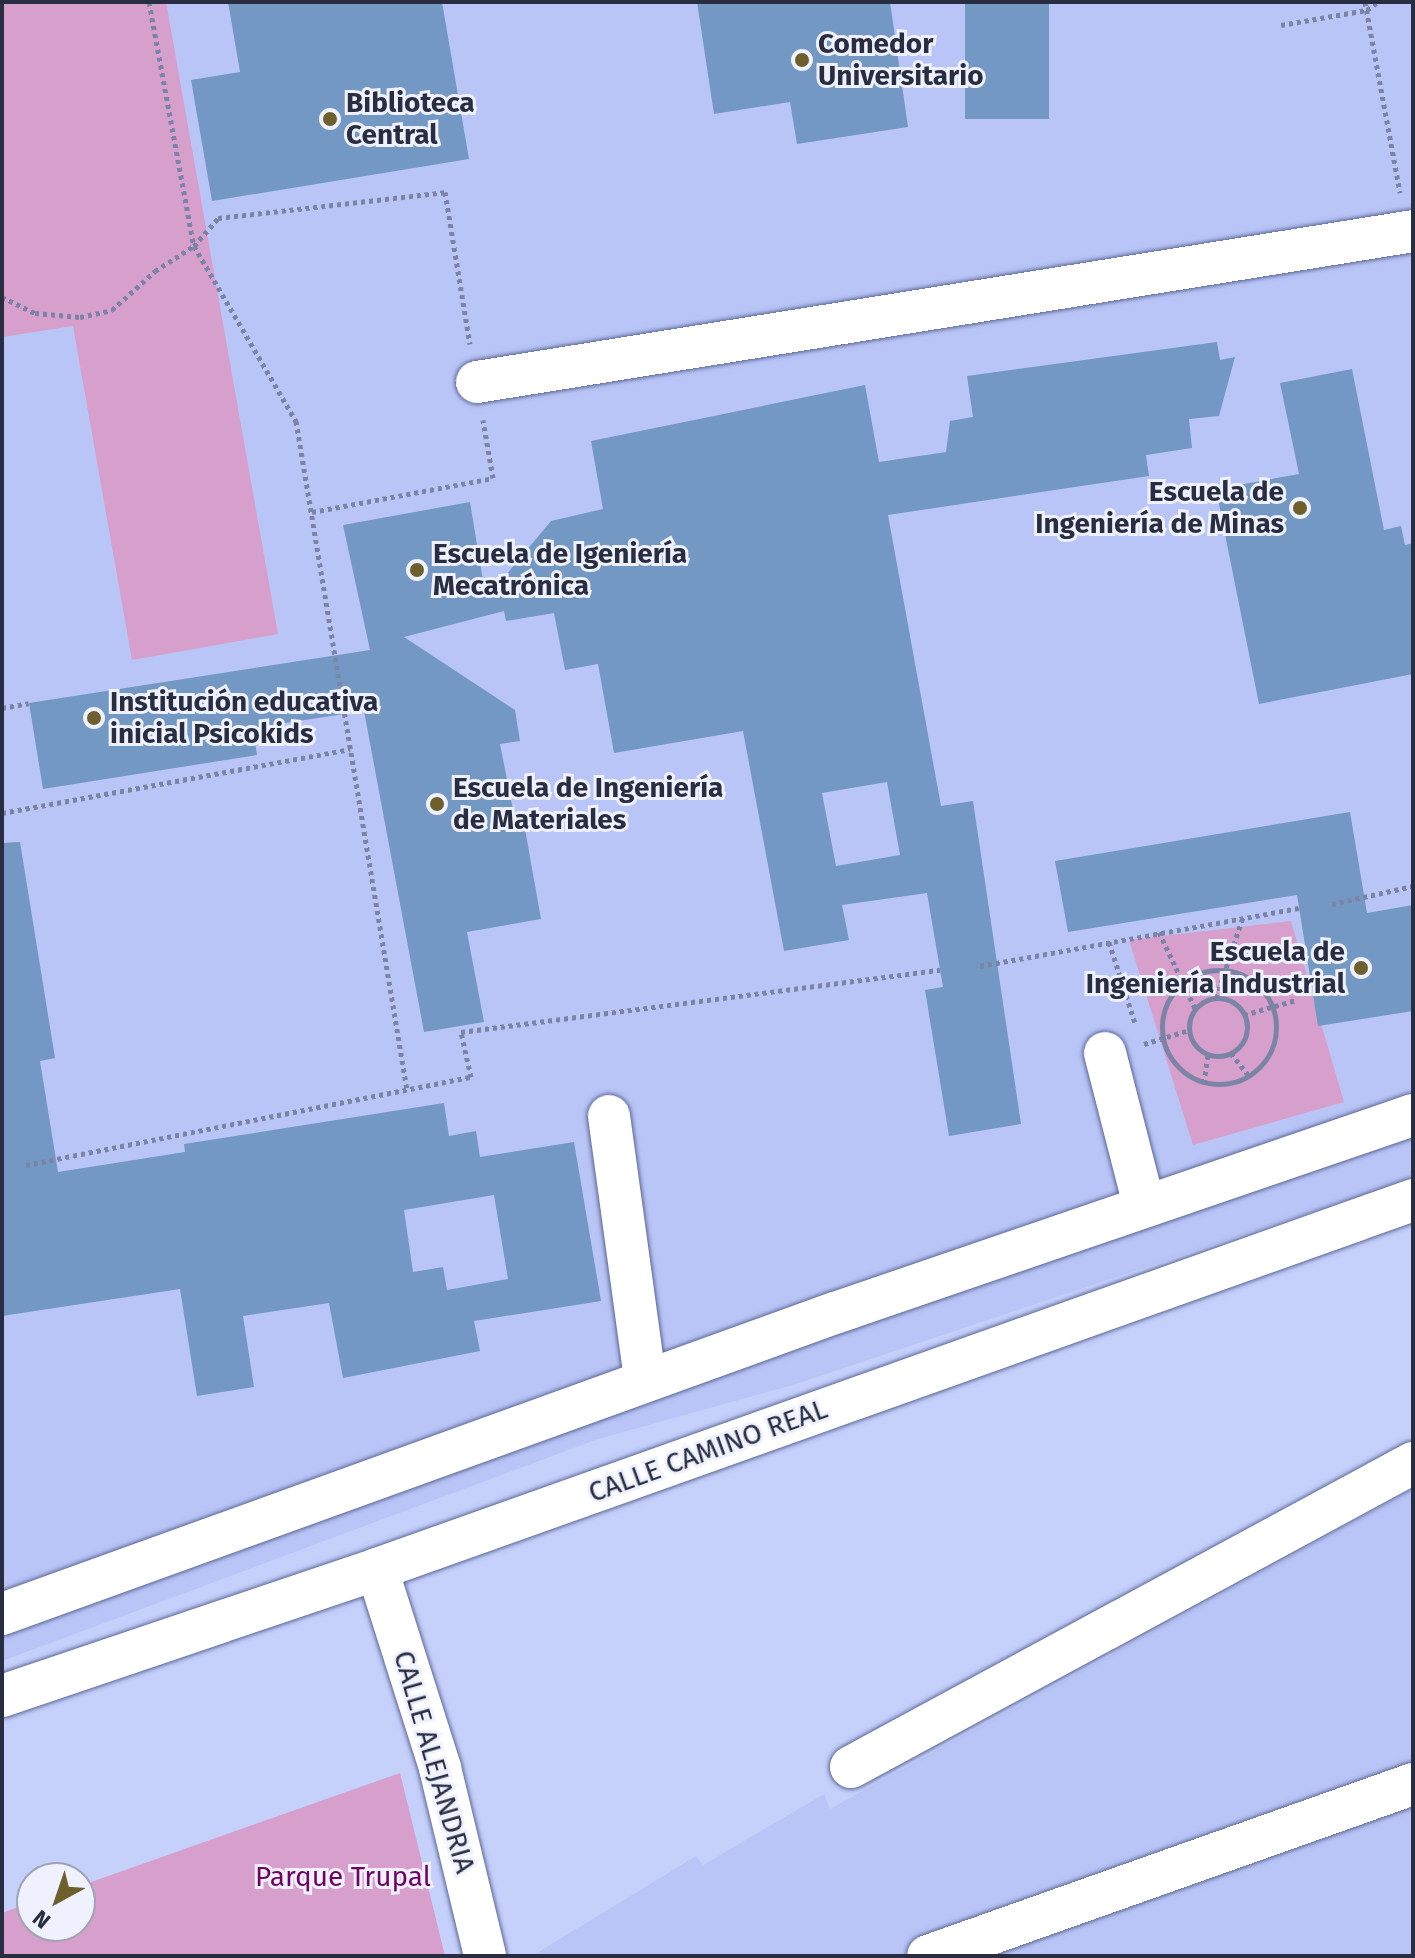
<!DOCTYPE html>
<html>
<head>
<meta charset="utf-8">
<style>
  body { margin:0 }
  #map { position:relative; width:1415px; height:1958px; overflow:hidden; background:#c5d0fb; font-family:"Fira Sans",sans-serif }
  div>[style] { position:absolute }
  .built>* { inset:0; background:#b9c5f6 }
  .green>* { inset:0; background:#d79fcb }
  .building>* { inset:0; background:#7498c4; transform-origin:0 0 }
  .path>* { height:5px; margin-top:-2.5px; transform-origin:0; background:repeating-linear-gradient(90deg,#7c84a5 0 4px,transparent 0 8px) }
  .path>.ring { margin:-2.5px; padding:0; box-sizing:content-box; background:none; border:5px solid #7c84a5; border-radius:50% }
  .roads { filter:drop-shadow(0 0 2px #5c6797) drop-shadow(0 0 2px #5c6797) }
  .minor>* { height:42px; margin:-21px; padding:0 21px; transform-origin:21px; border-radius:21px; background:#fff }
  .dots>* { width:22px; height:22px; translate:-50% -50%; box-sizing:border-box; border:4px solid #eff2fe; border-radius:50% }
  span { translate:-50% -50%; white-space:nowrap; text-align:center; line-height:1.15; -webkit-text-stroke:6px #eff2fe; paint-order:stroke }
  .poi-label { font-size:28px; color:#282d41; font-weight:700 }
  .left { translate:0 -50%; text-align:left }
  .right { translate:-100% -50%; text-align:right }
  .street-label { font-size:28px; color:#282d41 }
  .park-label { font-size:28px; color:#700165 }
  .frame { position:absolute; inset:0; border:4px solid #282d41; pointer-events:none }
  .north { position:absolute; left:16px; top:1862px; width:80px; height:80px; box-sizing:border-box; background:#eff2fe; border:2px solid #9fa3b2; border-radius:50%; rotate:220deg; font-size:22px; font-weight:700; line-height:32px; text-align:center; color:#282d41 }
  .north::after { content:''; display:block; margin:auto; width:28px; height:36px; background:#6e602d; clip-path:polygon(50% 0,100% 100%,50% 72%,0 100%) }
</style>
</head>
<body>
<div id="map">
  <div class="built">
    <div style="clip-path:polygon(2px 2px,1413px 2px,1413px 1178px,793px 1385px,598px 1439px,2px 1661px)"></div>
    <div style="clip-path:polygon(1413px 1489px,1413px 1956px,532px 1956px,696px 1856px,703px 1865px,824px 1794px,830px 1809px)"></div>
  </div>
  <div class="green">
    <div style="clip-path:polygon(2px 2px,166px 2px,278px 634px,132px 660px,73px 326px,2px 337px)"></div>
    <div style="clip-path:polygon(1291px 921px,1344px 1102px,1193px 1145px,1129px 940px)"></div>
    <div style="clip-path:polygon(400px 1773px,445px 1956px,2px 1956px,2px 1913px,32px 1902px,32px 1926px,80px 1926px,80px 1886px)"></div>
  </div>
  <div class="building">
    <div style="clip-path:polygon(228px 2px,442px 2px,469px 159px,212px 201px,191px 80px,240px 72px)"></div>
    <div style="clip-path:polygon(697px 2px,890px 2px,908px 127px,797px 144px,790px 102px,714px 114px)"></div>
    <div style="left:965px;top:2px;width:84px;height:117px"></div>
    <div style="clip-path:polygon(evenodd,1217px 342px,1220px 360px,1235px 357px,1219px 416px,1189px 419px,1192px 448px,1146px 455px,1149px 476px,888px 515px,941px 806px,973px 801px,1021px 1124px,949px 1136px,925px 990px,943px 987px,927px 893px,842px 905px,849px 940px,784px 951px,743px 731px,614px 753px,598px 664px,565px 670px,554px 613px,506px 621px,504px 611px,404px 637px,515px 710px,520px 741px,500px 744px,517px 830px,525px 829px,541px 919px,467px 932px,484px 1022px,424px 1032px,364px 711px,253px 728px,257px 755px,43px 789px,29px 703px,370px 650px,343px 525px,470px 502px,486px 599px,551px 521px,603px 509px,591px 441px,865px 385px,879px 462px,946px 452px,950px 421px,973px 417px,967px 376px,1217px 342px,887px 782px,900px 855px,836px 866px,822px 793px,887px 782px)"></div>
    <div style="clip-path:polygon(1352px 369px,1384px 530px,1401px 526px,1405px 545px,1413px 543px,1413px 674px,1259px 704px,1216px 489px,1299px 474px,1280px 383px)"></div>
    <div style="clip-path:polygon(1350px 812px,1367px 913px,1413px 905px,1413px 1011px,1318px 1026px,1297px 895px,1068px 932px,1055px 861px)"></div>
    <div style="clip-path:polygon(evenodd,20px 842px,55px 1058px,40px 1061px,58px 1172px,185px 1152px,184px 1144px,444px 1103px,449px 1136px,476px 1131px,480px 1157px,574px 1142px,601px 1301px,474px 1321px,480px 1351px,343px 1378px,329px 1303px,243px 1316px,254px 1387px,197px 1396px,180px 1289px,2px 1316px,2px 843px,20px 842px,494px 1195px,508px 1279px,447px 1290px,443px 1267px,413px 1272px,404px 1210px,494px 1195px)"></div>
  </div>
  <div class="path">
    <div style="left:149px;top:2px;width:248px;rotate:79.6deg"></div>
    <div style="left:194px;top:246px;width:203px;rotate:59.8deg"></div>
    <div style="left:296px;top:421px;width:678px;rotate:80.58deg"></div>
    <div style="left:1365px;top:2px;width:194px;rotate:79.6deg"></div>
    <div style="left:1281px;top:25px;width:87px;rotate:-9.9deg"></div>
    <div style="left:1367px;top:10px;width:14px;rotate:-36deg"></div>
    <div style="left:2px;top:297px;width:37px;rotate:26deg"></div>
    <div style="left:35px;top:313px;width:45px;rotate:5.1deg"></div>
    <div style="left:80px;top:317px;width:33px;rotate:-12deg"></div>
    <div style="left:112px;top:310px;width:58px;rotate:-42.2deg"></div>
    <div style="left:155px;top:271px;width:46px;rotate:-32.7deg"></div>
    <div style="left:194px;top:246px;width:37px;rotate:-49deg"></div>
    <div style="left:218px;top:218px;width:228px;rotate:-6.5deg"></div>
    <div style="left:445px;top:192px;width:154px;rotate:80.7deg"></div>
    <div style="left:312px;top:512px;width:184px;rotate:-10.6deg"></div>
    <div style="left:493px;top:478px;width:59px;rotate:-99.8deg"></div>
    <div style="left:2px;top:708px;width:27px;rotate:-10deg"></div>
    <div style="left:2px;top:813px;width:354px;rotate:-10.4deg"></div>
    <div style="left:1332px;top:904px;width:83px;rotate:-12.5deg"></div>
    <div style="left:1159px;top:932px;width:84px;rotate:64.7deg"></div>
    <div style="left:1109px;top:942px;width:85px;rotate:72.2deg"></div>
    <div style="left:980px;top:966px;width:324px;rotate:-10.3deg"></div>
    <div class="ring" style="left:1162px;top:970px;width:109px;height:109px"></div>
    <div style="left:1216px;top:998px;width:85px;rotate:-71.6deg"></div>
    <div class="ring" style="left:1189px;top:998px;width:53px;height:53px"></div>
    <div style="left:1244px;top:1015px;width:54px;rotate:-16.1deg"></div>
    <div style="left:1144px;top:1044px;width:47px;rotate:-17.3deg"></div>
    <div style="left:1231px;top:1053px;width:29px;rotate:52deg"></div>
    <div style="left:1204px;top:1083px;width:28px;rotate:-82deg"></div>
    <div style="left:26px;top:1165px;width:454px;rotate:-11.2deg"></div>
    <div style="left:471px;top:1077px;width:46px;rotate:-102.5deg"></div>
    <div style="left:461px;top:1032px;width:483px;rotate:-7.4deg"></div>
  </div>
  <div class="roads">
    <div class="minor">
      <div style="left:477px;top:382px;width:948px;rotate:-9.16deg"></div>
      <div style="left:1105px;top:1053px;width:157px;rotate:75.6deg"></div>
      <div style="left:609px;top:1116px;width:266px;rotate:82.2deg"></div>
      <div style="left:377px;top:1569px;width:209px;rotate:72.4deg"></div>
      <div style="left:440px;top:1768px;width:193px;rotate:76.5deg"></div>
      <div style="left:2px;top:1614px;width:886px;rotate:-19.87deg"></div>
      <div style="left:835px;top:1313px;width:611px;rotate:-18.91deg"></div>
      <div style="left:2px;top:1696px;width:396px;rotate:-18.7deg"></div>
      <div style="left:377px;top:1569px;width:1100px;rotate:-19.6deg"></div>
      <div style="left:851px;top:1767px;width:639px;rotate:-28.41deg"></div>
      <div style="left:928px;top:1956px;width:515px;rotate:-19.53deg"></div>
    </div>
  </div>
  <div class="dots">
    <div style="left:802px;top:60px;background:#6e602d"></div>
    <div style="left:330px;top:119px;background:#6e602d"></div>
    <div style="left:1300px;top:508px;background:#6e602d"></div>
    <div style="left:417px;top:570px;background:#6e602d"></div>
    <div style="left:94px;top:718px;background:#6e602d"></div>
    <div style="left:437px;top:804px;background:#6e602d"></div>
    <div style="left:1361px;top:968px;background:#6e602d"></div>
  </div>
  <div class="poi-label">
    <span class="left" style="left:818px;top:60px">Comedor<br>Universitario</span>
    <span class="left" style="left:346px;top:119px">Biblioteca<br>Central</span>
    <span class="right" style="left:1284px;top:508px">Escuela de<br>Ingeniería de Minas</span>
    <span class="left" style="left:433px;top:570px">Escuela de Igeniería<br>Mecatrónica</span>
    <span class="left" style="left:110px;top:718px">Institución educativa<br>inicial Psicokids</span>
    <span class="left" style="left:453px;top:804px">Escuela de Ingeniería<br>de Materiales</span>
    <span class="right" style="left:1345px;top:968px">Escuela de<br>Ingeniería Industrial</span>
  </div>
  <div class="street-label">
    <span style="left:708px;top:1451px;rotate:-20deg">CALLE CAMINO REAL</span>
    <span style="left:434px;top:1762px;rotate:74deg">CALLE ALEJANDRIA</span>
  </div>
  <div class="park-label">
    <span style="left:343px;top:1877px">Parque Trupal</span>
  </div>
  <div class="frame"></div>
  <div class="north">N</div>
</div>
</body>
</html>
